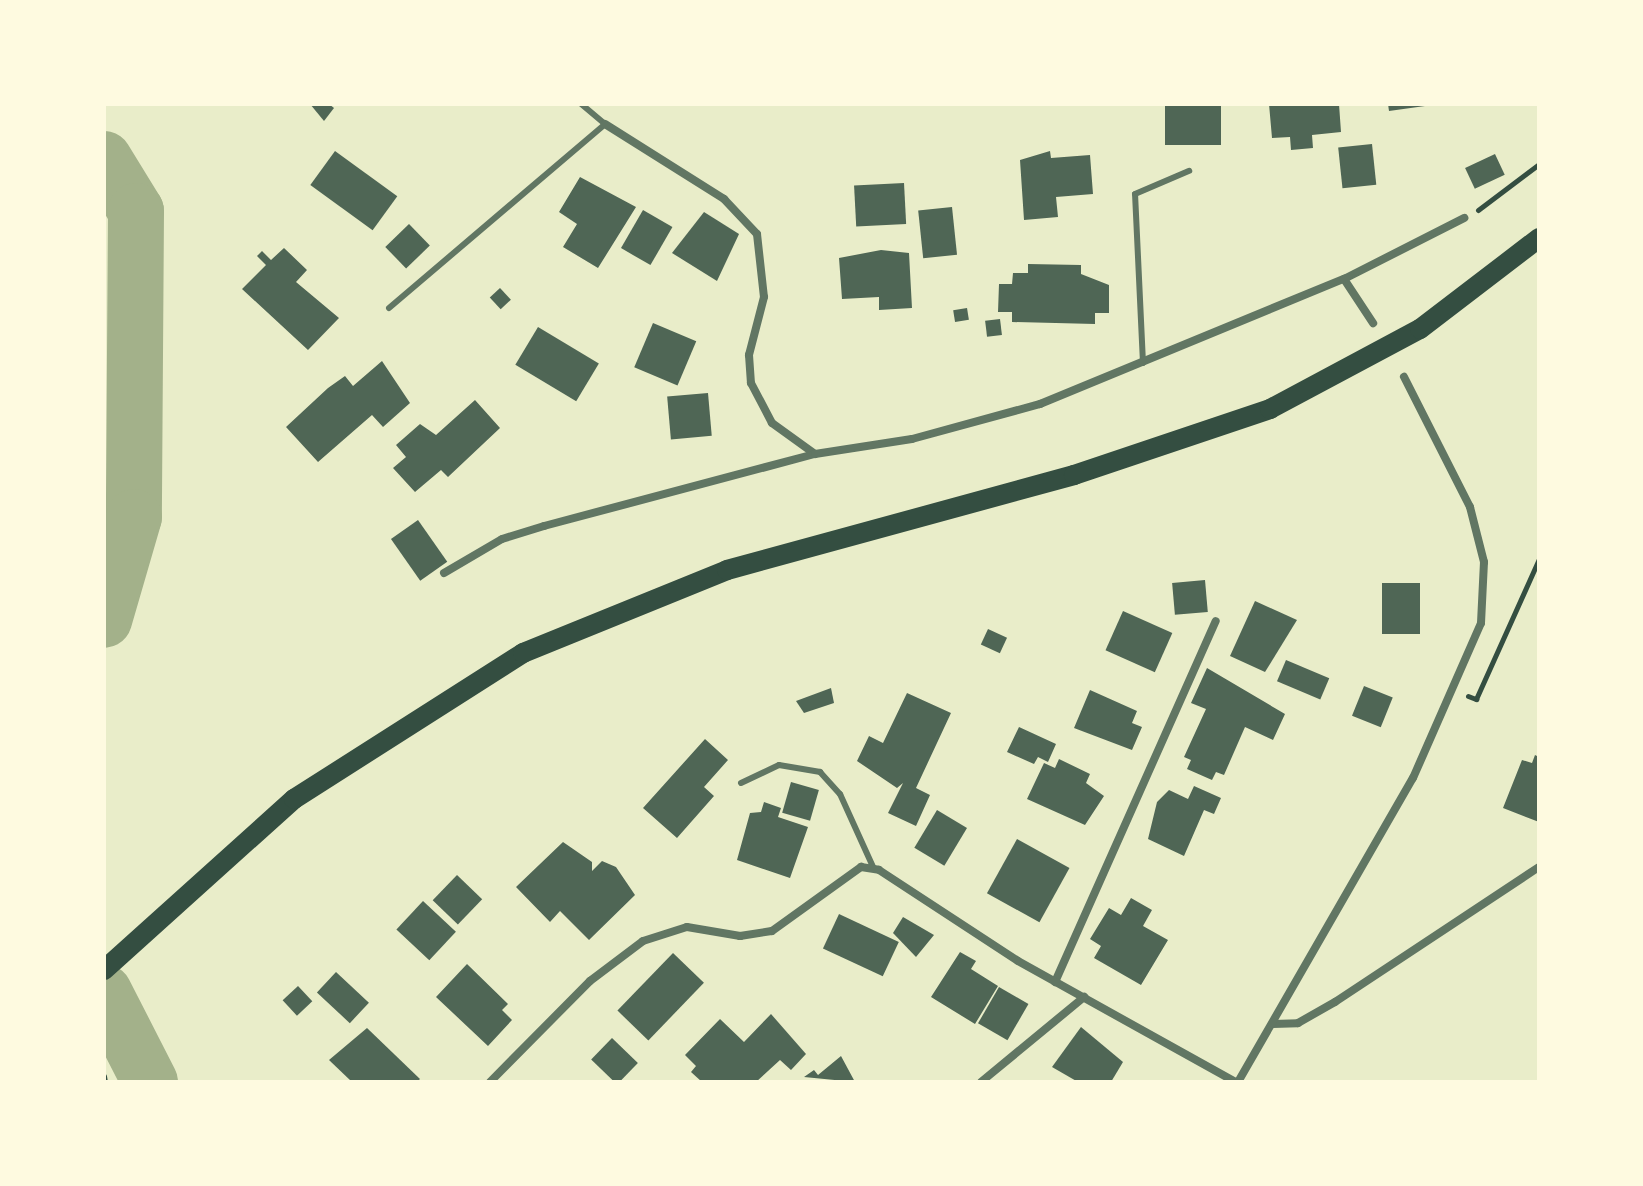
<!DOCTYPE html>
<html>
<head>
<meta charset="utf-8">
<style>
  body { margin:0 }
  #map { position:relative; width:1643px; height:1186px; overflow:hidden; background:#e9edc9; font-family:Bitter,serif }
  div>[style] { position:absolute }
  .river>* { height:56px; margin:-28px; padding:0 28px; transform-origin:28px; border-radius:28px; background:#a3b18a }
  .building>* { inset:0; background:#4f6655; transform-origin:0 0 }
  .path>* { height:5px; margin:-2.5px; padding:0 2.5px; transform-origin:2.5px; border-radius:2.5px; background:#344e41 }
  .service>* { height:6px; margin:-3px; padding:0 3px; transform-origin:3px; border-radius:3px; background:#617663 }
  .minor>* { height:8px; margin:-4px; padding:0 4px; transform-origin:4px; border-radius:4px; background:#617663 }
  .primary>* { height:20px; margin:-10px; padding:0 10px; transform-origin:10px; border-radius:10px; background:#344e41 }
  span { translate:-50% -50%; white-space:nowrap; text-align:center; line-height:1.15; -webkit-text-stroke:8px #fefae0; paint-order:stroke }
  .frame { position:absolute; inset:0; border:106px solid #fefae0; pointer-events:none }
</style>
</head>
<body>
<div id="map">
  <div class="river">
    <div style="left:104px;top:159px;width:61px;rotate:58.4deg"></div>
    <div style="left:136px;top:211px;width:306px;rotate:90.4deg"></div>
    <div style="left:134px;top:517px;width:107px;rotate:106.2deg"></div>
    <div style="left:104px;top:992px;width:101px;rotate:62.9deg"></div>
  </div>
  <div class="building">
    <div style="clip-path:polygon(310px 104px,329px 104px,334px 108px,324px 121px)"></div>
    <div style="left:1165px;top:104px;width:56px;height:41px"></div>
    <div style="clip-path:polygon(1269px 104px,1339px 104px,1341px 132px,1312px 135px,1313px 148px,1291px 150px,1290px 137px,1272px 138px)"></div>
    <div style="clip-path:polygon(1388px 104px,1425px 104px,1425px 106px,1389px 111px)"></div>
    <div style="left:1372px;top:144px;width:41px;height:34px;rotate:84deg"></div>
    <div style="left:335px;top:151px;width:77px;height:42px;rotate:36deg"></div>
    <div style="clip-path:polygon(1050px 151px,1051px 158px,1090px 155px,1093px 194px,1056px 197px,1058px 217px,1024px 220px,1020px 160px)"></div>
    <div style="left:1495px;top:154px;width:23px;height:33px;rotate:65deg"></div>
    <div style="clip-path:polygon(580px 177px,636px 207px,598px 268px,563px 247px,577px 224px,559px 212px)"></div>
    <div style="left:904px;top:183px;width:41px;height:50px;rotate:87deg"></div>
    <div style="left:952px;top:207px;width:48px;height:34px;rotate:84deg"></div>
    <div style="left:643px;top:210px;width:34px;height:44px;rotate:30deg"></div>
    <div style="clip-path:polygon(704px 212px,739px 234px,717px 281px,672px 253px)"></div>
    <div style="left:409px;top:224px;width:30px;height:33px;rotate:46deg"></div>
    <div style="clip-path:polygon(284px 248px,307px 270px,296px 282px,339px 318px,308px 350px,242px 289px,266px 265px,257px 256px,262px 251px,271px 260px)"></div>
    <div style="clip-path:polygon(881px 250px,909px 253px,912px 308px,879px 310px,879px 297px,842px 299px,839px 258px)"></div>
    <div style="clip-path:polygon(1028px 264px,1081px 265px,1081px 274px,1109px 285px,1109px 313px,1095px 313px,1095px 324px,1012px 322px,1012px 312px,998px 312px,999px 284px,1012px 284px,1013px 273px,1028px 273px)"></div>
    <div style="left:500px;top:288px;width:16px;height:14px;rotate:47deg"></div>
    <div style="left:967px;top:308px;width:12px;height:14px;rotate:81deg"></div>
    <div style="left:1000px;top:319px;width:16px;height:15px;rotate:83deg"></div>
    <div style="left:653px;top:323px;width:47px;height:48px;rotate:23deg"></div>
    <div style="left:538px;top:327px;width:71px;height:44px;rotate:31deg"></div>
    <div style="clip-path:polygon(382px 361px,410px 403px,383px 427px,372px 415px,318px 462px,286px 427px,328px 388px,345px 376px,353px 386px)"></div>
    <div style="left:708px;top:393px;width:43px;height:41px;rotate:85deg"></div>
    <div style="clip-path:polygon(475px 400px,500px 428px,448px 477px,441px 470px,415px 492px,393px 468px,406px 457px,396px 445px,420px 424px,436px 435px)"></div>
    <div style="left:418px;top:520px;width:51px;height:33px;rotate:55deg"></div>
    <div style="left:1205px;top:580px;width:32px;height:33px;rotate:85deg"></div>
    <div style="left:1382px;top:583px;width:38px;height:51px"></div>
    <div style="clip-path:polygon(1255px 601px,1297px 620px,1265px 672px,1230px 656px)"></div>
    <div style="left:1123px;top:611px;width:54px;height:43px;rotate:24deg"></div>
    <div style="left:988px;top:629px;width:21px;height:17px;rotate:25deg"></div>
    <div style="left:1286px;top:660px;width:47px;height:23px;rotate:23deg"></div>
    <div style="clip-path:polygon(1207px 668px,1285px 714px,1273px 740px,1245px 727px,1224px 775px,1216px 772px,1212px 780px,1187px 769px,1191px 760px,1184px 757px,1206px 709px,1191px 703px)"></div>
    <div style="left:1364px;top:686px;width:31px;height:32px;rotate:22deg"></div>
    <div style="clip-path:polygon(831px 688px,834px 703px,804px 713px,796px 701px)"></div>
    <div style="clip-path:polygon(1090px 690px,1137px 711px,1132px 723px,1142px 727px,1132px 750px,1074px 728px)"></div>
    <div style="clip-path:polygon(907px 693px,951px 713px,916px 788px,930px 795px,916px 826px,888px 813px,903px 783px,897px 788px,857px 761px,869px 736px,883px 743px)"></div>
    <div style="clip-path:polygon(1019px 727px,1056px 744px,1048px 762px,1038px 757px,1034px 764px,1007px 752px)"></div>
    <div style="clip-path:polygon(705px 739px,728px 760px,704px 787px,714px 796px,677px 838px,643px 808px)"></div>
    <div style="clip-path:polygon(1535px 755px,1539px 757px,1539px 822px,1503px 808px,1522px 760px,1532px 763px)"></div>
    <div style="clip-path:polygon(1059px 759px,1090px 774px,1086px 783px,1104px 796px,1085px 825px,1027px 799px,1044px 763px,1055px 768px)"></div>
    <div style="left:791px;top:782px;width:29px;height:32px;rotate:16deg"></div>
    <div style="clip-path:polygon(1194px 786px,1221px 798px,1214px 814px,1204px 810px,1184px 856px,1148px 839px,1157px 802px,1169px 790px,1188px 799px)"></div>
    <div style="clip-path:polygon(764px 802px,781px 808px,778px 817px,808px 827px,790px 878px,737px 860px,750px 813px,761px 812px)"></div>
    <div style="left:937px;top:810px;width:35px;height:44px;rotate:31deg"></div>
    <div style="left:1017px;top:839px;width:60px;height:62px;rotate:29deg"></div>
    <div style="clip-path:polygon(563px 842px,592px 862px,592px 871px,602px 861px,616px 867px,635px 895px,589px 940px,560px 911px,550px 922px,516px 887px)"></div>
    <div style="left:457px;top:875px;width:35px;height:35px;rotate:44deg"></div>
    <div style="clip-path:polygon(1131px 898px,1152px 910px,1143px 926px,1168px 940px,1141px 985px,1094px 958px,1101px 946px,1090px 939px,1109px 908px,1121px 915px)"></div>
    <div style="left:423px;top:901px;width:45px;height:39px;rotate:43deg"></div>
    <div style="left:839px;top:914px;width:66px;height:38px;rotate:25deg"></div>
    <div style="clip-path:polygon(903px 917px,934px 935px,916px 957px,893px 933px)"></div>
    <div style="clip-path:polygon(960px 952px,976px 961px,971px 969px,998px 986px,975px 1024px,931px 997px)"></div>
    <div style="left:673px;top:953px;width:43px;height:80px;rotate:44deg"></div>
    <div style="clip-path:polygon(467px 964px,508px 1004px,502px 1010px,512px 1020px,488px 1046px,436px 997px)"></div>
    <div style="left:336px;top:972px;width:45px;height:28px;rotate:43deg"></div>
    <div style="left:298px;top:986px;width:21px;height:21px;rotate:47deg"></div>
    <div style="left:999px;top:987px;width:34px;height:42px;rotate:30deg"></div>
    <div style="clip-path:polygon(771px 1014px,806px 1054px,791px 1070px,780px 1060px,756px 1082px,702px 1082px,691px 1072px,696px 1066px,685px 1055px,720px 1019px,744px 1042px)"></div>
    <div style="clip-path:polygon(1081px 1027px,1123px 1062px,1111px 1082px,1078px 1082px,1052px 1067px)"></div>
    <div style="clip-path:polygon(367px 1028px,420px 1079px,417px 1082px,352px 1082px,329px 1060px)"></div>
    <div style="left:612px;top:1038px;width:36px;height:30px;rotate:44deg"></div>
    <div style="clip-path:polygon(841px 1056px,855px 1082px,804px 1077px,814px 1070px,818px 1075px)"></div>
  </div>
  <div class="path">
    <div style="left:1478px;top:210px;width:76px;rotate:-37deg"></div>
    <div style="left:1468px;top:696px;width:9px;rotate:21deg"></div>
    <div style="left:1476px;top:699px;width:154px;rotate:-65.8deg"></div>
    <div style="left:104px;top:1076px;width:6px;rotate:81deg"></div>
  </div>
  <div class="service">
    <div style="left:389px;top:308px;width:284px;rotate:-40.4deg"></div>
    <div style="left:605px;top:124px;width:31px;rotate:-140deg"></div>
    <div style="left:1143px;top:363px;width:169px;rotate:-92.7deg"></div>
    <div style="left:1135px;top:194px;width:59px;rotate:-23.1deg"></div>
    <div style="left:741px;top:783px;width:42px;rotate:-25.3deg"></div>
    <div style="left:779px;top:765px;width:42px;rotate:9.7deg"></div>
    <div style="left:820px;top:772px;width:30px;rotate:48deg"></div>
    <div style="left:840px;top:794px;width:82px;rotate:65.6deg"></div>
  </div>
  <div class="minor">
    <div style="left:605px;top:124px;width:141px;rotate:32.2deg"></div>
    <div style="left:724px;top:199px;width:48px;rotate:46.7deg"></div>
    <div style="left:757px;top:234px;width:63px;rotate:83.7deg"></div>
    <div style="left:764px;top:297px;width:60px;rotate:104.5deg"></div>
    <div style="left:749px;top:355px;width:28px;rotate:86deg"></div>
    <div style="left:751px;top:383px;width:45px;rotate:62.3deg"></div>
    <div style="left:772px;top:423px;width:53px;rotate:35.8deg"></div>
    <div style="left:1344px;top:279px;width:53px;rotate:56.6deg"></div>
    <div style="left:444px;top:573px;width:67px;rotate:-30.4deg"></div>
    <div style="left:502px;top:539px;width:44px;rotate:-17.2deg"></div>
    <div style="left:544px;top:526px;width:280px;rotate:-14.9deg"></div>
    <div style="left:815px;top:454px;width:98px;rotate:-8.8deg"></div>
    <div style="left:912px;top:439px;width:133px;rotate:-15.3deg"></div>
    <div style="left:1040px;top:404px;width:329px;rotate:-22.4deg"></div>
    <div style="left:1344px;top:279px;width:135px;rotate:-26.9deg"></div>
    <div style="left:1055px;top:982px;width:395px;rotate:-66deg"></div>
    <div style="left:1273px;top:1024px;width:25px;rotate:-2deg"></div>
    <div style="left:1298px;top:1023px;width:43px;rotate:-29.6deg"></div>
    <div style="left:1335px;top:1002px;width:245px;rotate:-33.5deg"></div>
    <div style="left:490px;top:1082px;width:142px;rotate:-45.3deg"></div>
    <div style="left:590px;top:981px;width:66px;rotate:-37deg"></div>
    <div style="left:643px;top:941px;width:46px;rotate:-17.7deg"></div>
    <div style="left:687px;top:927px;width:54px;rotate:9.6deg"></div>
    <div style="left:740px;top:936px;width:32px;rotate:-9deg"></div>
    <div style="left:772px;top:931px;width:110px;rotate:-35.7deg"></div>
    <div style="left:861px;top:867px;width:18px;rotate:9deg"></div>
    <div style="left:879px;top:870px;width:166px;rotate:33.2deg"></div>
    <div style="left:1018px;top:961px;width:248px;rotate:29.1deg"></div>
    <div style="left:981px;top:1082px;width:134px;rotate:-39.5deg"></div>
    <div style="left:1238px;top:1082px;width:351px;rotate:-60.1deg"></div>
    <div style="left:1413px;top:778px;width:169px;rotate:-66.3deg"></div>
    <div style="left:1481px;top:623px;width:61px;rotate:-87.2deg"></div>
    <div style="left:1484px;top:562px;width:57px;rotate:-104.3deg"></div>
    <div style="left:1470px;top:507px;width:146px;rotate:-116.9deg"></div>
  </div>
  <div class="primary">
    <div style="left:104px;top:970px;width:256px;rotate:-42deg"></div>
    <div style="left:294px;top:799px;width:272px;rotate:-32.5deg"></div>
    <div style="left:523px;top:653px;width:220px;rotate:-22.1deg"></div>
    <div style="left:727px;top:570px;width:360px;rotate:-15.3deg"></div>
    <div style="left:1074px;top:475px;width:207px;rotate:-18.6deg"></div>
    <div style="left:1270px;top:409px;width:170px;rotate:-28.1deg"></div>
    <div style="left:1420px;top:329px;width:150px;rotate:-37.4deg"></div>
  </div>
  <div class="frame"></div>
</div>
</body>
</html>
